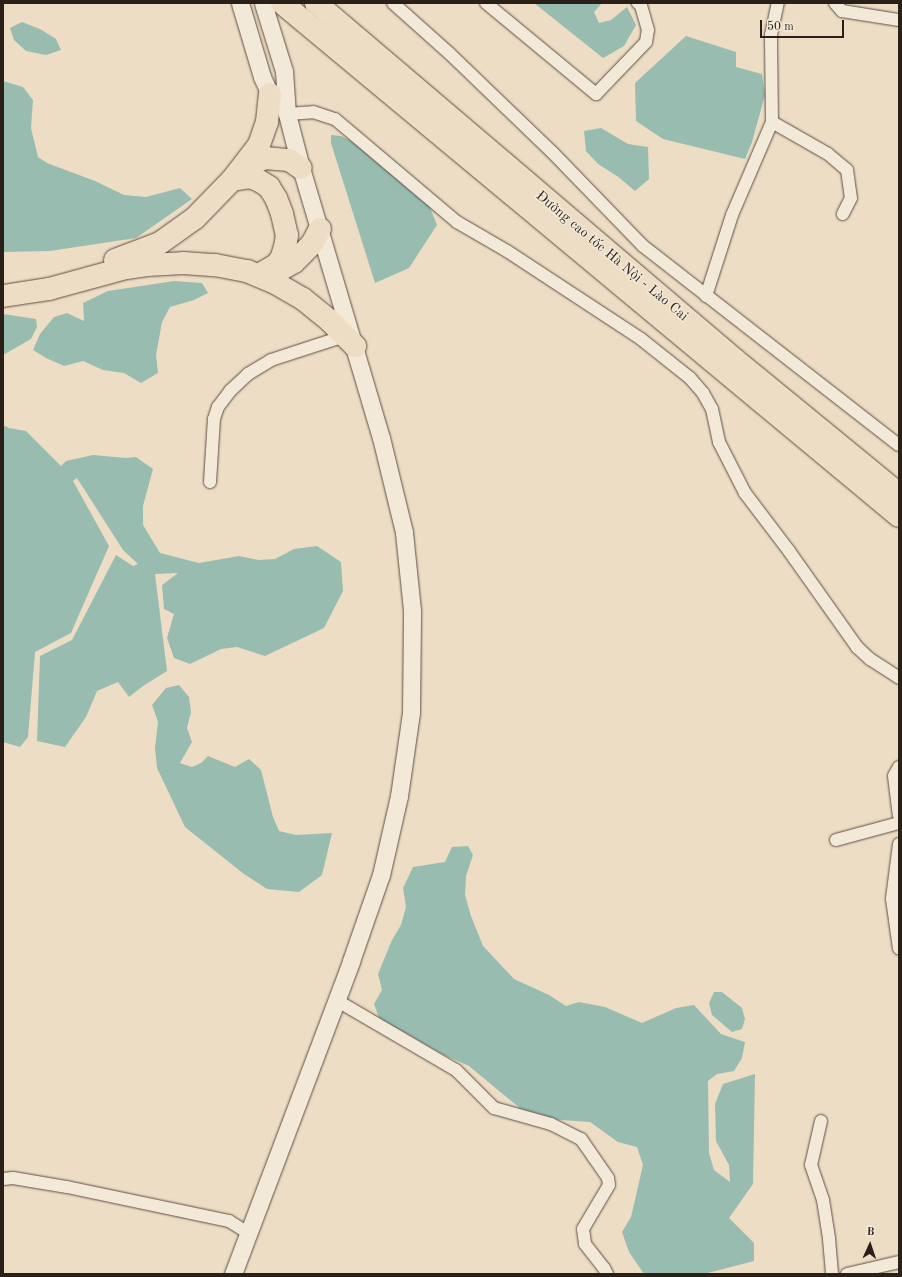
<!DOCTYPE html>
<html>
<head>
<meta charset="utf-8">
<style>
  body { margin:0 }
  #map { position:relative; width:902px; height:1277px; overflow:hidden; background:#edddc4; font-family:"Old Standard TT",serif }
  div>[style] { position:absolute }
  .water>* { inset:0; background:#99bcb1 }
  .roads { filter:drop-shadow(0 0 1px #5c4e44) drop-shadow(0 0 1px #5c4e44) }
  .minor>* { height:12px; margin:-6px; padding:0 6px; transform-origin:6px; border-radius:6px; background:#f3e9d9 }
  .secondary>* { height:17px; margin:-8.5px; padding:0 8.5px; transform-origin:8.5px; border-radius:8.5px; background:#f3e9d9 }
  .motorway>* { height:22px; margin:-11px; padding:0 11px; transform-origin:11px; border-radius:11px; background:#edddc4 }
  span { translate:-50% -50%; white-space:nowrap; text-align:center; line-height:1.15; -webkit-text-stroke:3px #f3e9d9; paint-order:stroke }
  .street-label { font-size:14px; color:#2b1f1a }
  .frame { position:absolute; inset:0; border:4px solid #2b1f1a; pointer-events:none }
  .north { position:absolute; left:850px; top:1225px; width:40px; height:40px; -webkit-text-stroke:3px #f3e9d9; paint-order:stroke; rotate:3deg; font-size:11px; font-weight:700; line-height:16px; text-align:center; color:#2b1f1a }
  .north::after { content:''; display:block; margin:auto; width:14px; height:18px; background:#2b1f1a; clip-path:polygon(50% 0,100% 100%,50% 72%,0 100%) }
  .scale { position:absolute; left:760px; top:20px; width:84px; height:18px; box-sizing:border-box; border:2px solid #2b1f1a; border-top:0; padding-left:5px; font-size:12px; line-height:14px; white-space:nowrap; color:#2b1f1a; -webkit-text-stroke:3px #f3e9d9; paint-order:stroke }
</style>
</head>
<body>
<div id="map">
  <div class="water">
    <div style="clip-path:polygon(534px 3px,602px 3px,594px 12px,599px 23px,611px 20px,627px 7px,636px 25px,624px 46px,603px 58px)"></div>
    <div style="clip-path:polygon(22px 22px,40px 29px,56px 39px,61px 50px,46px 55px,26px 51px,14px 40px,10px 28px)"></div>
    <div style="clip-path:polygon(686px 36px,736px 52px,736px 67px,762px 74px,765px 95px,752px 142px,745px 159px,663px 139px,636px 121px,635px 83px)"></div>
    <div style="clip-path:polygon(3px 81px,23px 87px,33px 100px,31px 128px,38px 157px,47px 163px,95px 181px,124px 195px,146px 197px,180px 188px,192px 199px,136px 238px,50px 251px,3px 252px)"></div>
    <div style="clip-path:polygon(601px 128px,628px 144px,648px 147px,649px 179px,635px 191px,617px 176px,598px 164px,586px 151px,584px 131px)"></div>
    <div style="clip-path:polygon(331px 135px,341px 136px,355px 143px,429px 205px,437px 225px,409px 268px,375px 283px,331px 143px)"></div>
    <div style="clip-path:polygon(174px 281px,202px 283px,208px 293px,194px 300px,170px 307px,162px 322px,156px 355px,158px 373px,141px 383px,124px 373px,103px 370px,83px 361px,64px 366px,46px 358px,33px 350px,40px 334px,54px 317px,67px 313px,84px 321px,83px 303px,108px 291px)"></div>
    <div style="clip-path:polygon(3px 314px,36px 319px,37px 327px,31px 339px,3px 355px)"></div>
    <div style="clip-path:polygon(3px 425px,9px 428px,26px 431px,61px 466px,66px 461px,93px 455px,126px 458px,136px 457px,153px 469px,143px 506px,143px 525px,160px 553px,199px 563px,239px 556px,259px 560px,275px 559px,294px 549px,317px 546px,341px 562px,343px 591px,324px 628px,265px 656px,237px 647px,221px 649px,190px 664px,174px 658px,167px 638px,174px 614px,164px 609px,162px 585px,178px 573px,155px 574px,167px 671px,143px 686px,129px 697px,118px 682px,97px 691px,86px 717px,65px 747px,37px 741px,40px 656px,72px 640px,116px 555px,133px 566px,138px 564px,123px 550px,77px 478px,73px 481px,109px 546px,71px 633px,35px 652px,28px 737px,20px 747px,3px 742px)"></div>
    <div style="clip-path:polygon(179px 685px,189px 697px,191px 712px,187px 728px,192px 742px,180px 763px,192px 767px,201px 763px,208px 756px,235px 767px,249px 759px,261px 770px,273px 817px,279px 831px,296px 835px,332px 833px,322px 875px,299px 892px,267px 889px,244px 874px,185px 827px,157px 768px,155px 748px,158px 722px,152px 705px,166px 688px)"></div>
    <div style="clip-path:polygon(468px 846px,473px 855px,466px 876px,465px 895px,471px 916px,483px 946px,514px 979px,549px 995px,566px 1006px,579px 1002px,605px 1007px,642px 1023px,676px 1008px,694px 1005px,721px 1034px,745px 1042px,742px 1058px,734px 1071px,717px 1074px,708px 1081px,709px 1153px,714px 1170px,730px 1182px,729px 1165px,716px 1141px,715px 1104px,723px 1084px,755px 1074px,753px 1184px,729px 1218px,754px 1243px,754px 1261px,704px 1274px,644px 1274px,629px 1252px,622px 1232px,631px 1217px,643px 1165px,637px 1147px,618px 1142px,590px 1122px,560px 1120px,521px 1109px,469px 1066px,444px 1055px,379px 1018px,374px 1004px,382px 990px,378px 974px,392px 940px,401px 925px,406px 907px,403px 888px,413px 867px,445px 862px,452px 847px)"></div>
    <div style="clip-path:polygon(714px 992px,722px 992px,742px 1008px,745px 1019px,742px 1029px,732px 1032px,712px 1015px,709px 1003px)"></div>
  </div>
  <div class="roads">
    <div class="minor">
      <div style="left:393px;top:3px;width:75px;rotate:41.8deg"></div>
      <div style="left:449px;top:53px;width:143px;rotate:43.9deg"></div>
      <div style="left:552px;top:152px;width:131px;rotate:45.9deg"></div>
      <div style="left:643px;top:246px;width:324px;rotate:37.9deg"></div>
      <div style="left:486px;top:3px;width:143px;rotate:39.6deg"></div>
      <div style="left:596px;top:94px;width:72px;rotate:-46.1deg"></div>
      <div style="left:646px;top:42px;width:12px;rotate:-81deg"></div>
      <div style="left:648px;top:30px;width:26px;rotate:-106deg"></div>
      <div style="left:641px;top:5px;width:4px;rotate:-146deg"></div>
      <div style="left:835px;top:3px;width:11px;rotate:49deg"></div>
      <div style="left:842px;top:11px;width:58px;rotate:9deg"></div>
      <div style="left:287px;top:114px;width:26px;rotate:-4deg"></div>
      <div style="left:313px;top:112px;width:23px;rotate:18deg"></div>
      <div style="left:335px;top:119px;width:160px;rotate:40.2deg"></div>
      <div style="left:457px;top:222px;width:58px;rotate:30.1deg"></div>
      <div style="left:507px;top:251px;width:160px;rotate:33.3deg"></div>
      <div style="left:641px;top:339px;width:63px;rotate:38.5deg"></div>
      <div style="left:690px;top:378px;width:20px;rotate:49deg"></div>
      <div style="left:703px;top:393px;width:18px;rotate:61deg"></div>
      <div style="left:712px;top:409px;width:34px;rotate:78deg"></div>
      <div style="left:719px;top:442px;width:57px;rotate:63deg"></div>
      <div style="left:745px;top:493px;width:73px;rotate:52.8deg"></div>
      <div style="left:789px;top:551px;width:118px;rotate:54.7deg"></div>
      <div style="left:857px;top:647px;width:18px;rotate:43deg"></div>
      <div style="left:870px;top:659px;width:35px;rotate:33deg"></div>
      <div style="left:772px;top:122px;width:64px;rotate:29.7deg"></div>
      <div style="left:828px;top:154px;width:25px;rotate:40deg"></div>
      <div style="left:847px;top:170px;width:28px;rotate:82deg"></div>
      <div style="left:851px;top:198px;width:18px;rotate:117deg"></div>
      <div style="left:706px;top:296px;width:85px;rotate:-72.2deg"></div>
      <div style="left:732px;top:215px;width:101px;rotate:-66.7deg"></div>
      <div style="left:772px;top:122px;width:87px;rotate:-90.7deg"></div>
      <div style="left:771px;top:35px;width:33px;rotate:-78deg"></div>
      <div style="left:210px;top:482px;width:63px;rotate:-86.4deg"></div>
      <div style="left:214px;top:419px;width:13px;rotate:-72deg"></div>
      <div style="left:218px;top:407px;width:20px;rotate:-53deg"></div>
      <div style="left:230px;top:391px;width:25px;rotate:-43deg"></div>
      <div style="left:248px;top:374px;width:27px;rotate:-31deg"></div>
      <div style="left:271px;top:360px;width:78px;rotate:-18deg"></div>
      <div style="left:899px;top:767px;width:10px;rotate:119deg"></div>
      <div style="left:894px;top:776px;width:39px;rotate:83deg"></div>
      <div style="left:836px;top:840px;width:65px;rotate:-15.1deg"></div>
      <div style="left:899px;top:844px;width:55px;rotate:97.3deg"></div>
      <div style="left:892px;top:899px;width:50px;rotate:82deg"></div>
      <div style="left:336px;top:1000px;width:139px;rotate:30.3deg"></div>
      <div style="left:456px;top:1070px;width:54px;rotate:45deg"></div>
      <div style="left:494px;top:1108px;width:59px;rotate:15.7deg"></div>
      <div style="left:551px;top:1124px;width:34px;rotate:27deg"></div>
      <div style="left:581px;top:1139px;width:47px;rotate:55.3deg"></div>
      <div style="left:608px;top:1178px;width:7px;rotate:82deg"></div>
      <div style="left:609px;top:1185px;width:51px;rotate:120.6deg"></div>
      <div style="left:583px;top:1229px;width:15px;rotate:82deg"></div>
      <div style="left:585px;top:1244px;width:31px;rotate:52deg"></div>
      <div style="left:604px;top:1268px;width:7px;rotate:63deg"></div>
      <div style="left:821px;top:1121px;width:45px;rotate:102.8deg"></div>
      <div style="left:811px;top:1165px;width:37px;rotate:71deg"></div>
      <div style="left:823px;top:1200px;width:39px;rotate:81deg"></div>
      <div style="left:829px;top:1239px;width:35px;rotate:85deg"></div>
      <div style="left:3px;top:1179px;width:10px;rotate:-6deg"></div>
      <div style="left:13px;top:1178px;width:55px;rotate:9.5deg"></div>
      <div style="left:67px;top:1187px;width:166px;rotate:11.9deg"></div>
      <div style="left:229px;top:1221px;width:22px;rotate:32deg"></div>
      <div style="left:847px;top:1274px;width:53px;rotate:-13deg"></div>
    </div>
    <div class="secondary">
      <div style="left:240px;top:3px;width:77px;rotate:73.4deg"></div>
      <div style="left:262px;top:77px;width:19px;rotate:65deg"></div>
      <div style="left:270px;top:94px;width:12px;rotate:48deg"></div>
      <div style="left:233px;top:1274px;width:335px;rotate:-69.3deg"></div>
      <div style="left:351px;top:961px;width:91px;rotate:-70.8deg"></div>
      <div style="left:381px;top:875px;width:81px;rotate:-77.2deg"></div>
      <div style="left:399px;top:796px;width:84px;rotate:-81.8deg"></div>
      <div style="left:411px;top:713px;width:103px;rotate:-89.4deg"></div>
      <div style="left:412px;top:610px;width:78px;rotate:-95.9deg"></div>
      <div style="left:404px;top:532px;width:97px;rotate:-103.7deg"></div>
      <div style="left:381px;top:438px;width:282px;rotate:-106.5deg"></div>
      <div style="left:301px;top:168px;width:56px;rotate:-104.5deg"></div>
      <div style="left:287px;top:114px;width:43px;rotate:-94deg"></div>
      <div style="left:284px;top:71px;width:71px;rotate:-107.2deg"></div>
    </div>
    <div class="motorway">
      <div style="left:282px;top:3px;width:802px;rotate:39.74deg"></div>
      <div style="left:316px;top:3px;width:549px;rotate:40.42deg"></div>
      <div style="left:734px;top:359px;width:213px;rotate:39.3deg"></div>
      <div style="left:243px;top:167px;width:24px;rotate:-22deg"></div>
      <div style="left:265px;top:158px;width:24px;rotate:5deg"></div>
      <div style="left:289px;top:160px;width:14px;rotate:34deg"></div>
      <div style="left:232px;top:180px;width:18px;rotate:-9deg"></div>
      <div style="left:250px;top:177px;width:9px;rotate:21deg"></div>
      <div style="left:258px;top:180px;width:13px;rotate:32deg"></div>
      <div style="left:269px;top:187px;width:13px;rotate:58deg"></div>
      <div style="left:276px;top:198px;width:17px;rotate:69deg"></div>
      <div style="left:282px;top:214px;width:22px;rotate:77deg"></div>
      <div style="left:287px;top:235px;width:12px;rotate:99deg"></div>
      <div style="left:285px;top:247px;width:13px;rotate:108deg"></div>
      <div style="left:281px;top:259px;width:8px;rotate:130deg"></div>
      <div style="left:276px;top:265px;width:14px;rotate:150deg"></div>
      <div style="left:115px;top:260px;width:48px;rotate:-20.7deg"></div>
      <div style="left:160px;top:243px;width:43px;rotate:-35.5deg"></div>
      <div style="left:195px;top:218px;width:53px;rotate:-45.8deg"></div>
      <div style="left:232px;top:180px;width:44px;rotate:-52.4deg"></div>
      <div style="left:259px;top:145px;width:24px;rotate:-71deg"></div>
      <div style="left:267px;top:122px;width:28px;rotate:-84deg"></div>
      <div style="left:273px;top:271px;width:7px;rotate:-8deg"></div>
      <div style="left:280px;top:270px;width:16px;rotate:-30deg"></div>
      <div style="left:294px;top:262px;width:25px;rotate:-45deg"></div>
      <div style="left:312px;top:244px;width:17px;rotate:-62deg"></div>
      <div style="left:3px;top:296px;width:47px;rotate:-8.7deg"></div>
      <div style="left:49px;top:289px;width:80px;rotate:-15.3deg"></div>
      <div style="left:126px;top:268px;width:21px;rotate:-8deg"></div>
      <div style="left:147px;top:265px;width:36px;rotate:-3deg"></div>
      <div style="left:183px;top:263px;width:32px;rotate:4deg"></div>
      <div style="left:215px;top:265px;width:33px;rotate:11deg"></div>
      <div style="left:247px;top:271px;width:33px;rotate:23deg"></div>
      <div style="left:277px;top:284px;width:30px;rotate:30deg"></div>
      <div style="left:303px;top:299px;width:33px;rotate:39deg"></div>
      <div style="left:329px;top:320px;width:37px;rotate:45deg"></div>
    </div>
  </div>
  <div class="street-label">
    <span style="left:612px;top:256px;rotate:40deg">Đường cao tốc Hà Nội - Lào Cai</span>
  </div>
  <div class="frame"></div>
  <div class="north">B</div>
  <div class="scale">50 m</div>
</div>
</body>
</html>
